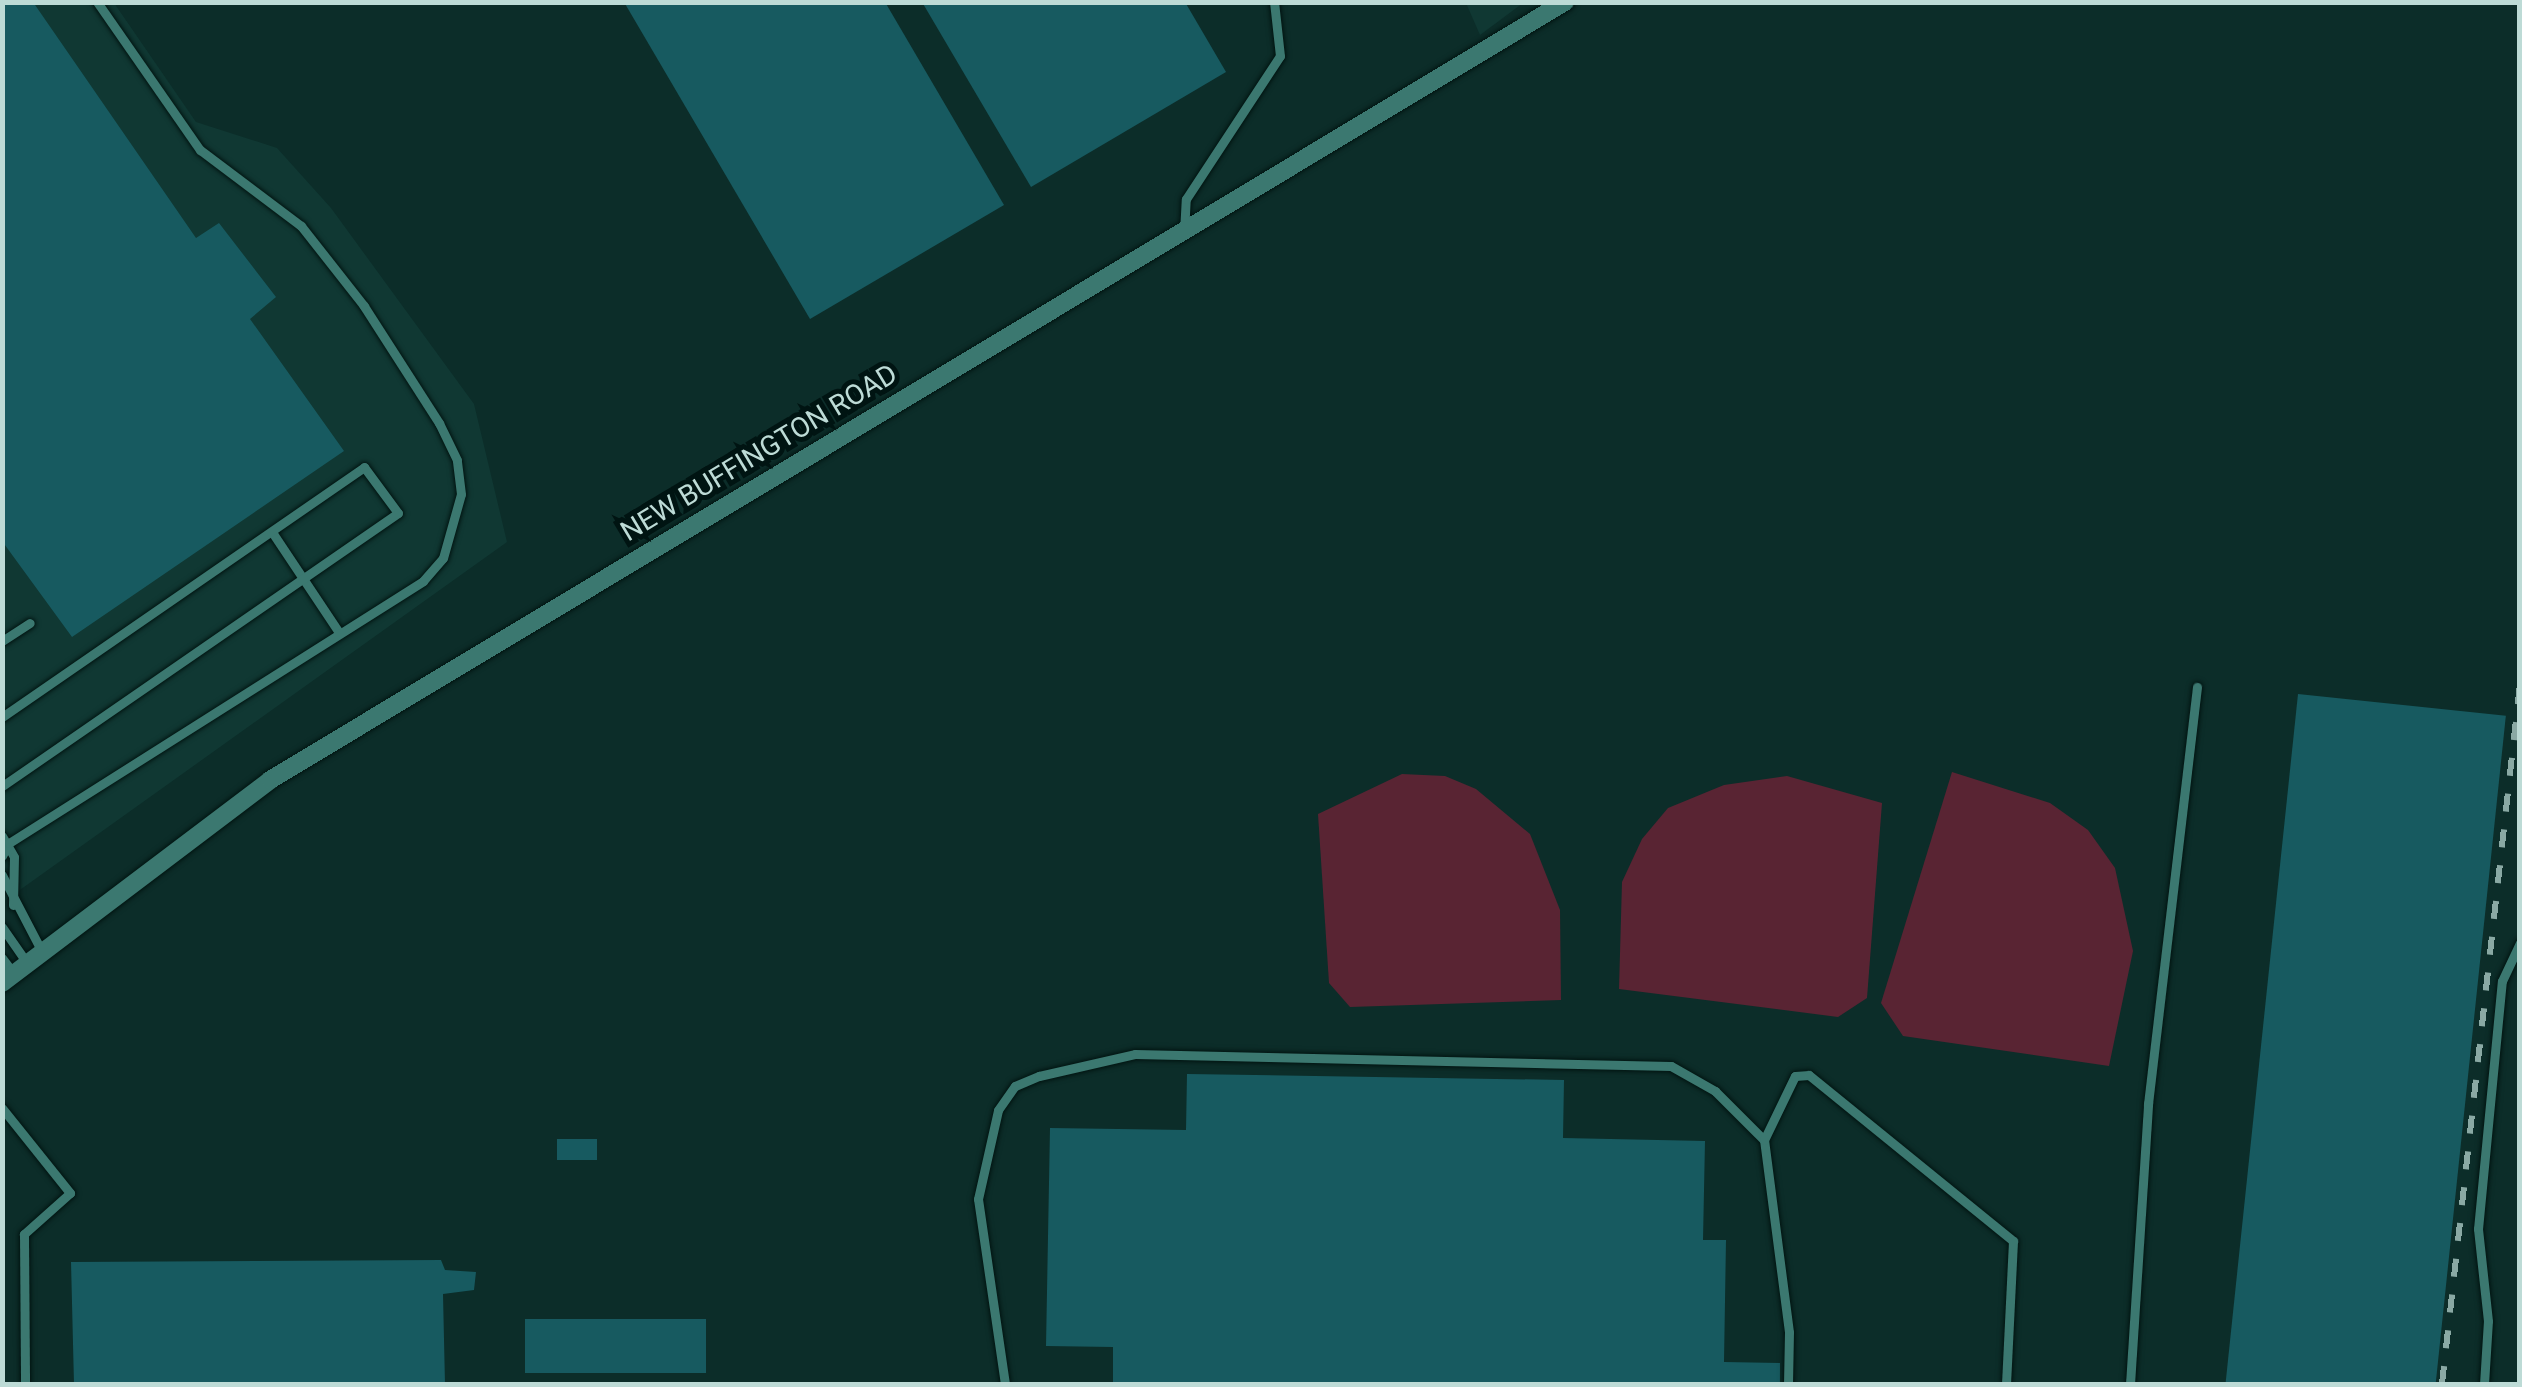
<!DOCTYPE html>
<html>
<head>
<meta charset="utf-8">
<style>
  body { margin:0 }
  #map { position:relative; width:2522px; height:1387px; overflow:hidden; background:#0c2d29; font-family:Roboto,sans-serif }
  div>[style] { position:absolute }
  .built>* { inset:0; background:#103833 }
  .green>* { inset:0; background:#592433 }
  .building>* { inset:0; background:#175a60; transform-origin:0 0 }
  .roads { filter:drop-shadow(0 0 2px #021411) drop-shadow(0 0 2px #021411) }
  .service>* { height:9px; margin:-4.5px; padding:0 4.5px; transform-origin:4.5px; border-radius:4.5px; background:#3b7870 }
  .minor>* { height:18px; margin:-9px; padding:0 9px; transform-origin:9px; border-radius:9px; background:#3b7870 }
  .rail>* { height:6px; margin-top:-3px; transform-origin:0; background:repeating-linear-gradient(90deg,#8aa9a4 0 18px,transparent 0 36px) }
  span { translate:-50% -50%; white-space:nowrap; text-align:center; line-height:1.15; -webkit-text-stroke:10px #001412; paint-order:stroke }
  .street-label { font-size:28px; color:#bddbd6 }
  .frame { position:absolute; inset:0; border:5px solid #bddbd6; pointer-events:none }
</style>
</head>
<body>
<div id="map">
  <div class="built">
    <div style="clip-path:polygon(3px 3px,114px 3px,196px 122px,277px 148px,331px 208px,474px 404px,507px 542px,3px 902px)"></div>
    <div style="clip-path:polygon(1466px 3px,1523px 3px,1480px 35px)"></div>
  </div>
  <div class="green">
    <div style="clip-path:polygon(1952px 772px,2050px 803px,2088px 830px,2115px 868px,2133px 951px,2109px 1066px,1903px 1036px,1881px 1003px)"></div>
    <div style="clip-path:polygon(1402px 774px,1445px 776px,1476px 789px,1530px 834px,1560px 910px,1561px 1000px,1350px 1007px,1329px 983px,1318px 814px)"></div>
    <div style="clip-path:polygon(1787px 776px,1882px 803px,1867px 998px,1838px 1017px,1619px 989px,1622px 882px,1642px 839px,1668px 808px,1724px 785px)"></div>
  </div>
  <div class="building">
    <div style="clip-path:polygon(2px 2px,33px 2px,196px 238px,219px 223px,276px 297px,250px 319px,344px 451px,72px 637px,2px 541px)"></div>
    <div style="clip-path:polygon(624px 2px,885px 2px,1004px 205px,810px 319px)"></div>
    <div style="clip-path:polygon(922px 2px,1185px 2px,1226px 72px,1031px 187px)"></div>
    <div style="left:2298px;top:694px;width:209px;height:694px;rotate:6deg"></div>
    <div style="clip-path:polygon(1187px 1074px,1564px 1080px,1563px 1138px,1705px 1141px,1703px 1240px,1726px 1240px,1724px 1362px,1780px 1363px,1780px 1384px,1113px 1384px,1113px 1347px,1046px 1346px,1050px 1128px,1186px 1130px)"></div>
    <div style="left:597px;top:1139px;width:21px;height:40px;rotate:90deg"></div>
    <div style="clip-path:polygon(441px 1260px,445px 1270px,476px 1272px,474px 1290px,443px 1294px,445px 1384px,74px 1384px,71px 1262px)"></div>
    <div style="left:525px;top:1319px;width:181px;height:54px"></div>
  </div>
  <div class="roads">
    <div class="service">
      <div style="left:1184px;top:233px;width:34px;rotate:-87deg"></div>
      <div style="left:1186px;top:199px;width:171px;rotate:-56.7deg"></div>
      <div style="left:1280px;top:56px;width:54px;rotate:-96.3deg"></div>
      <div style="left:272px;top:532px;width:119px;rotate:56.3deg"></div>
      <div style="left:2px;top:641px;width:33px;rotate:-33deg"></div>
      <div style="left:2px;top:717px;width:440px;rotate:-34.6deg"></div>
      <div style="left:364px;top:467px;width:57px;rotate:53.5deg"></div>
      <div style="left:398px;top:513px;width:481px;rotate:145.4deg"></div>
      <div style="left:2px;top:836px;width:24px;rotate:60deg"></div>
      <div style="left:14px;top:857px;width:48px;rotate:91.2deg"></div>
      <div style="left:2px;top:856px;width:15px;rotate:-62deg"></div>
      <div style="left:9px;top:843px;width:490px;rotate:-32.3deg"></div>
      <div style="left:423px;top:581px;width:30px;rotate:-49deg"></div>
      <div style="left:443px;top:558px;width:66px;rotate:-74.3deg"></div>
      <div style="left:461px;top:494px;width:34px;rotate:-97deg"></div>
      <div style="left:457px;top:460px;width:41px;rotate:-115.9deg"></div>
      <div style="left:439px;top:423px;width:139px;rotate:-122.7deg"></div>
      <div style="left:364px;top:306px;width:102px;rotate:-128.2deg"></div>
      <div style="left:301px;top:226px;width:126px;rotate:-143deg"></div>
      <div style="left:200px;top:150px;width:180px;rotate:-124.8deg"></div>
      <div style="left:2px;top:875px;width:87px;rotate:62.5deg"></div>
      <div style="left:2px;top:927px;width:44px;rotate:55.2deg"></div>
      <div style="left:2px;top:958px;width:20px;rotate:53deg"></div>
      <div style="left:2px;top:1108px;width:109px;rotate:51.3deg"></div>
      <div style="left:70px;top:1193px;width:62px;rotate:138.3deg"></div>
      <div style="left:24px;top:1234px;width:150px;rotate:89.6deg"></div>
      <div style="left:1005px;top:1384px;width:187px;rotate:-98.3deg"></div>
      <div style="left:978px;top:1199px;width:91px;rotate:-77.3deg"></div>
      <div style="left:998px;top:1110px;width:29px;rotate:-55deg"></div>
      <div style="left:1015px;top:1086px;width:26px;rotate:-23deg"></div>
      <div style="left:1039px;top:1076px;width:98px;rotate:-12.9deg"></div>
      <div style="left:1135px;top:1054px;width:536px;rotate:1.28deg"></div>
      <div style="left:1671px;top:1066px;width:51px;rotate:29.6deg"></div>
      <div style="left:1715px;top:1091px;width:69px;rotate:45deg"></div>
      <div style="left:1788px;top:1384px;width:52px;rotate:-88.9deg"></div>
      <div style="left:1789px;top:1332px;width:194px;rotate:-97.4deg"></div>
      <div style="left:1764px;top:1140px;width:71px;rotate:-64.2deg"></div>
      <div style="left:1795px;top:1076px;width:14px;rotate:-4deg"></div>
      <div style="left:1809px;top:1075px;width:263px;rotate:39.1deg"></div>
      <div style="left:2013px;top:1241px;width:143px;rotate:92.8deg"></div>
      <div style="left:2130px;top:1384px;width:281px;rotate:-86.3deg"></div>
      <div style="left:2148px;top:1104px;width:420px;rotate:-83.3deg"></div>
      <div style="left:2484px;top:1384px;width:63px;rotate:-86.4deg"></div>
      <div style="left:2488px;top:1321px;width:93px;rotate:-96.2deg"></div>
      <div style="left:2478px;top:1229px;width:249px;rotate:-84.5deg"></div>
      <div style="left:2502px;top:981px;width:42px;rotate:-64.7deg"></div>
    </div>
    <div class="minor">
      <div style="left:2px;top:983px;width:336px;rotate:-37.1deg"></div>
      <div style="left:270px;top:780px;width:1511px;rotate:-31deg"></div>
    </div>
  </div>
  <div class="rail">
    <div style="left:2442px;top:1384px;width:704px;rotate:-83.64deg"></div>
  </div>
  <div class="street-label">
    <span style="left:759px;top:453px;rotate:-31deg">NEW BUFFINGTON ROAD</span>
  </div>
  <div class="frame"></div>
</div>
</body>
</html>
